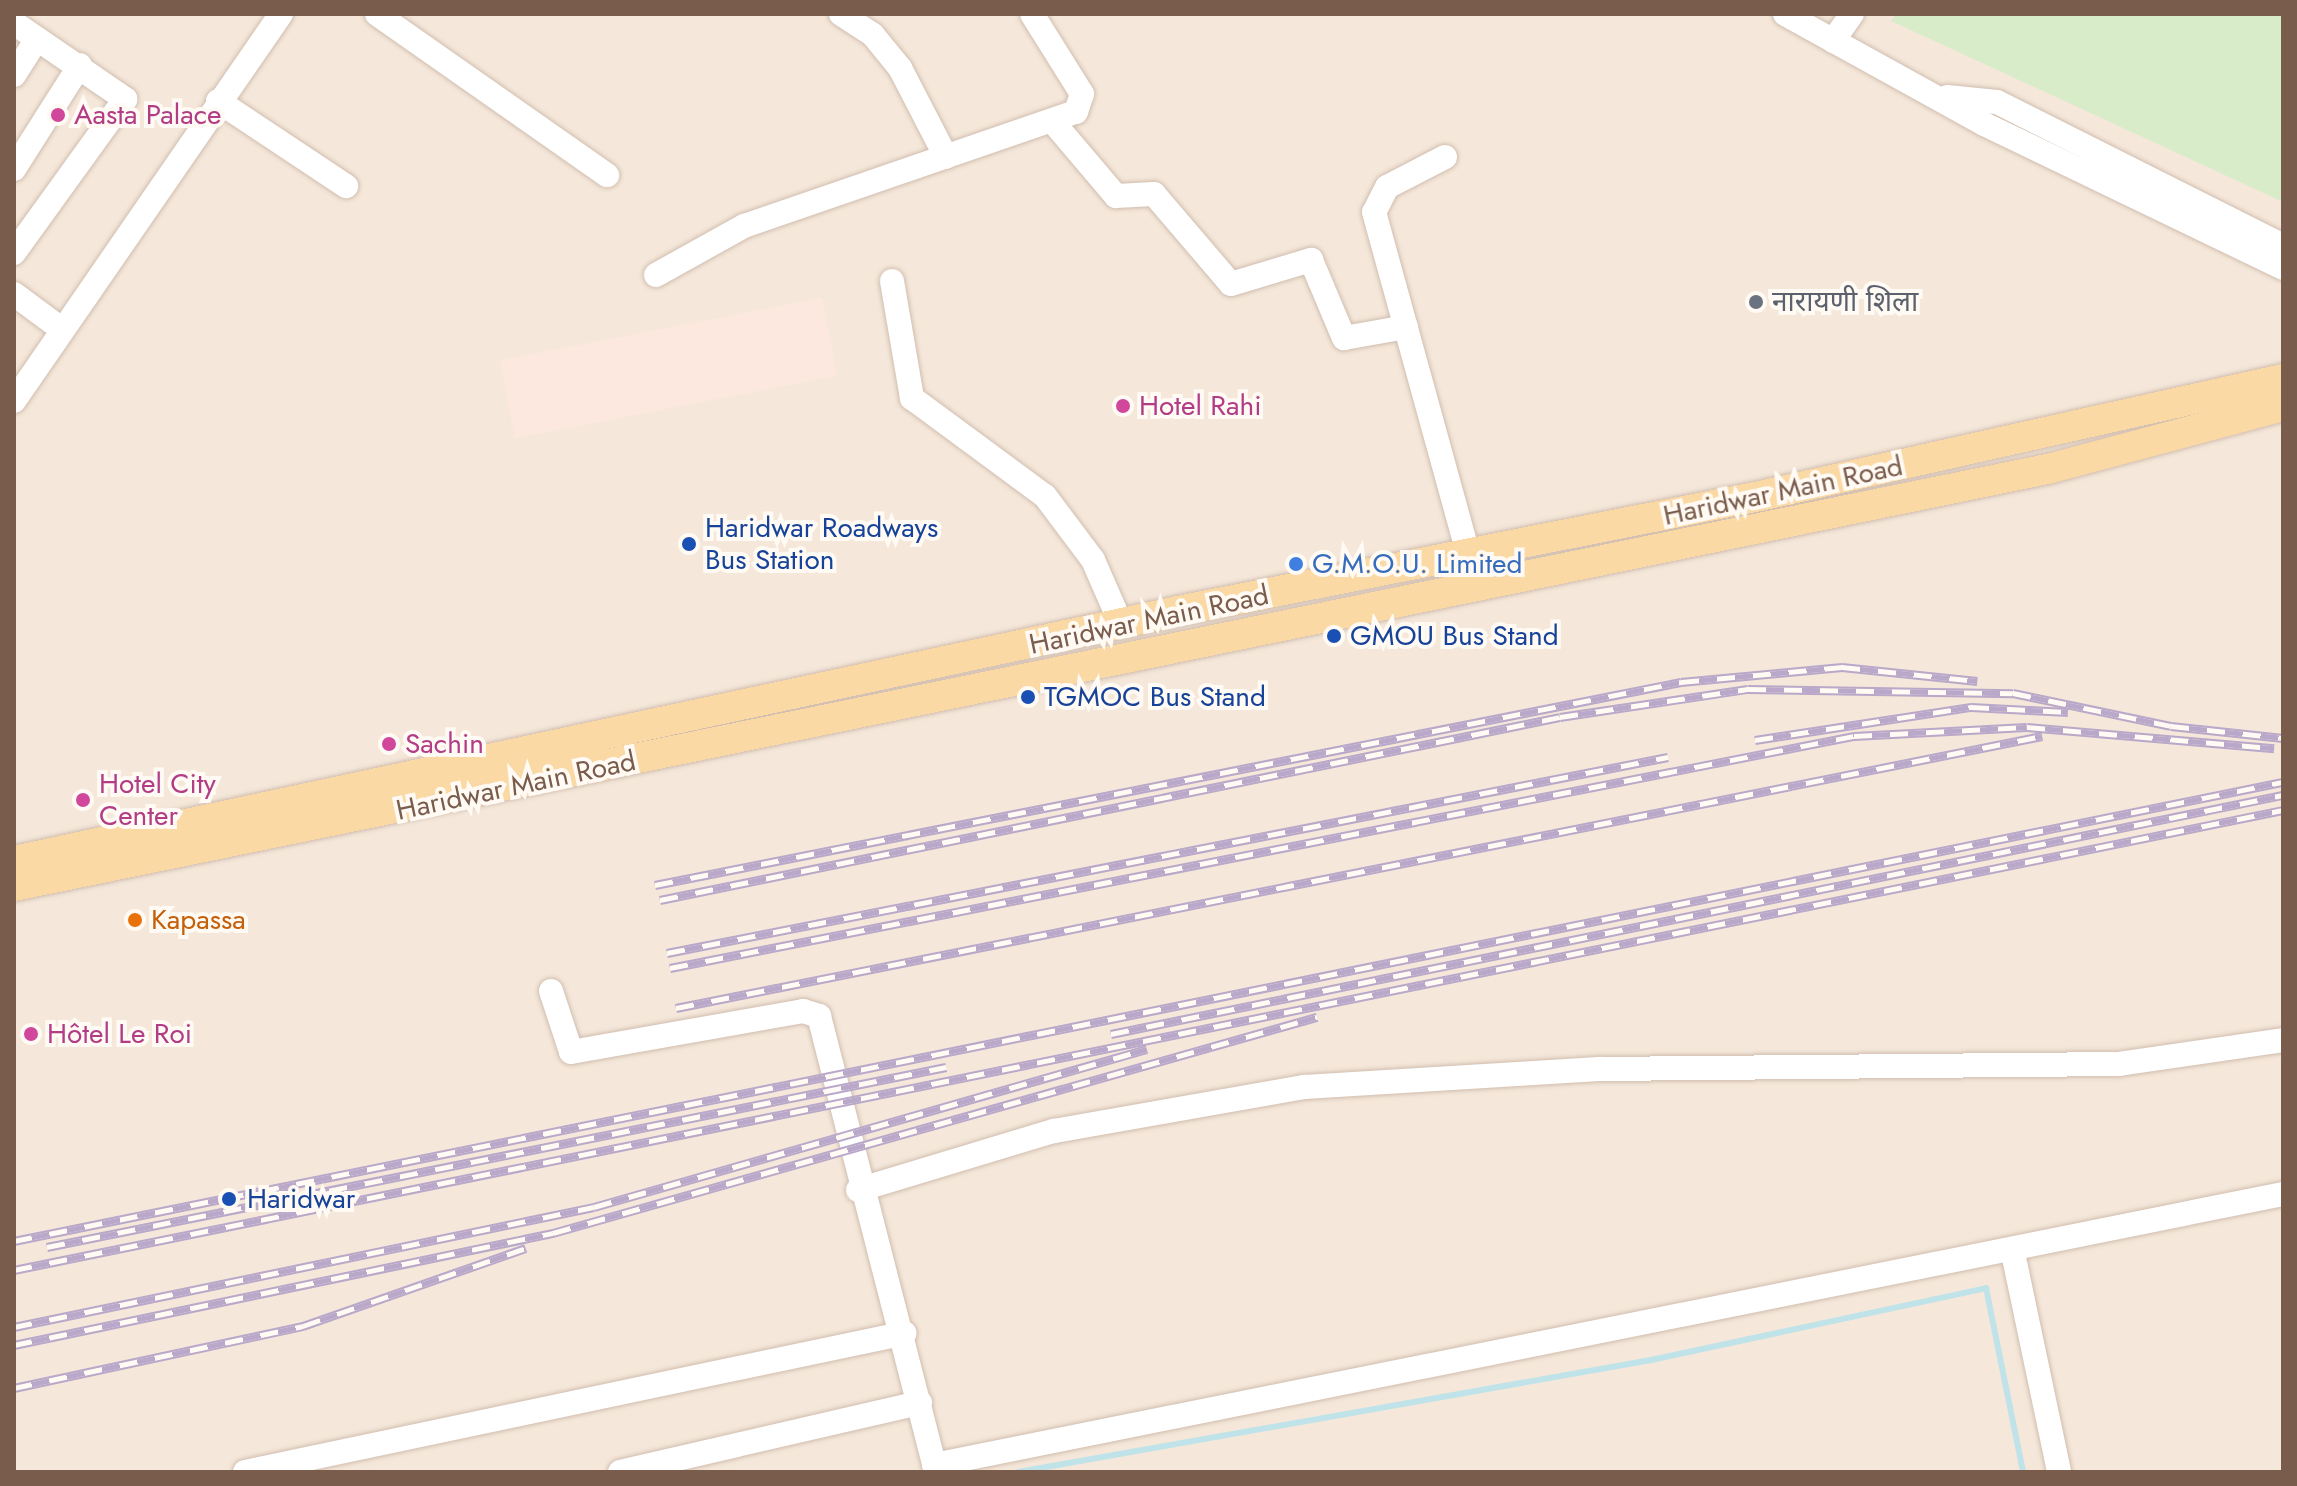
<!DOCTYPE html>
<html>
<head>
<meta charset="utf-8">
<style>
  body { margin:0 }
  #map { position:relative; width:2297px; height:1486px; overflow:hidden; background:#fdf6ec; font-family:Jost,"Noto Sans Devanagari",sans-serif }
  div>[style] { position:absolute }
  .residential>* { inset:0; background:#f5e8da; transform-origin:0 0 }
  .commercial>* { inset:0; background:#fde8e0; transform-origin:0 0 }
  .green>* { inset:0; background:#d8ecc9 }
  .stream>* { height:6px; margin:-3px; padding:0 3px; transform-origin:3px; border-radius:3px; background:#bfe3e8 }
  .roads { filter:drop-shadow(0 0 2px #d1beb0) drop-shadow(0 0 2px #d1beb0) }
  .minor>* { height:24px; margin:-12px; padding:0 12px; transform-origin:12px; border-radius:12px; background:#fff }
  .major>* { height:30px; margin:-15px; padding:0 15px; transform-origin:15px; border-radius:15px; background:#fbd9a5 }
  .rail>* { height:9px; margin-top:-4.5px; transform-origin:0; background:repeating-linear-gradient(90deg,#fffaf3 0 18px,#b9a8c9 0 36px); box-sizing:border-box; border-block:2px solid #b9a8c9 }
  .dots>* { width:22px; height:22px; translate:-50% -50%; box-sizing:border-box; border:4px solid #fffaf3; border-radius:50% }
  span { translate:-50% -50%; white-space:nowrap; text-align:center; line-height:1.15; -webkit-text-stroke:8px #fffaf3; paint-order:stroke }
  .hotel-label { font-size:28px; color:#b23c85 }
  .left { translate:0 -50%; text-align:left }
  .worship-label { font-size:28px; color:#5b616d }
  .street-label { font-size:28px; color:#7a5c4d }
  .transit-label { font-size:28px; color:#164399 }
  .shop-label { font-size:28px; color:#366cbe }
  .food-label { font-size:28px; color:#c56008 }
  .frame { position:absolute; inset:0; border:16px solid #7a5c4d; pointer-events:none }
</style>
</head>
<body>
<div id="map">
  <div class="residential">
    <div style="left:14px;top:14px;width:2269px;height:1458px"></div>
  </div>
  <div class="commercial">
    <div style="left:822px;top:298px;width:79px;height:328px;rotate:79deg"></div>
  </div>
  <div class="green">
    <div style="clip-path:polygon(1896px 14px,2283px 14px,2283px 202px,1891px 21px)"></div>
  </div>
  <div class="stream">
    <div style="left:1018px;top:1472px;width:643px;rotate:-10.03deg"></div>
    <div style="left:1651px;top:1360px;width:343px;rotate:-12.1deg"></div>
    <div style="left:1986px;top:1288px;width:188px;rotate:78.6deg"></div>
  </div>
  <div class="roads">
    <div class="minor">
      <div style="left:377px;top:14px;width:281px;rotate:35deg"></div>
      <div style="left:841px;top:14px;width:38px;rotate:33deg"></div>
      <div style="left:873px;top:35px;width:43px;rotate:50.7deg"></div>
      <div style="left:900px;top:68px;width:100px;rotate:62.7deg"></div>
      <div style="left:1785px;top:14px;width:227px;rotate:28.9deg"></div>
      <div style="left:1984px;top:124px;width:332px;rotate:25.7deg"></div>
      <div style="left:14px;top:23px;width:135px;rotate:34.4deg"></div>
      <div style="left:125px;top:99px;width:190px;rotate:125.8deg"></div>
      <div style="left:1833px;top:41px;width:33px;rotate:-55deg"></div>
      <div style="left:14px;top:75px;width:43px;rotate:-57.4deg"></div>
      <div style="left:1947px;top:97px;width:50px;rotate:5.7deg"></div>
      <div style="left:1997px;top:102px;width:320px;rotate:26.7deg"></div>
      <div style="left:218px;top:101px;width:154px;rotate:33.6deg"></div>
      <div style="left:1054px;top:123px;width:96px;rotate:49.7deg"></div>
      <div style="left:1116px;top:196px;width:38px;rotate:-3deg"></div>
      <div style="left:1154px;top:194px;width:118px;rotate:49.5deg"></div>
      <div style="left:1231px;top:284px;width:84px;rotate:-16.7deg"></div>
      <div style="left:1311px;top:260px;width:85px;rotate:67.1deg"></div>
      <div style="left:1344px;top:338px;width:63px;rotate:-10.1deg"></div>
      <div style="left:1445px;top:157px;width:65px;rotate:152.7deg"></div>
      <div style="left:1387px;top:187px;width:28px;rotate:117deg"></div>
      <div style="left:1374px;top:212px;width:357px;rotate:74.6deg"></div>
      <div style="left:14px;top:169px;width:123px;rotate:-57.6deg"></div>
      <div style="left:656px;top:275px;width:101px;rotate:-29.1deg"></div>
      <div style="left:744px;top:226px;width:351px;rotate:-19deg"></div>
      <div style="left:1076px;top:112px;width:19px;rotate:-72deg"></div>
      <div style="left:1082px;top:94px;width:94px;rotate:-122deg"></div>
      <div style="left:892px;top:281px;width:119px;rotate:80.3deg"></div>
      <div style="left:912px;top:398px;width:165px;rotate:36.4deg"></div>
      <div style="left:1045px;top:496px;width:80px;rotate:53.1deg"></div>
      <div style="left:1093px;top:560px;width:70px;rotate:66.4deg"></div>
      <div style="left:14px;top:294px;width:57px;rotate:36.5deg"></div>
      <div style="left:14px;top:401px;width:470px;rotate:-55.4deg"></div>
      <div style="left:551px;top:991px;width:64px;rotate:71.8deg"></div>
      <div style="left:571px;top:1052px;width:236px;rotate:-10deg"></div>
      <div style="left:803px;top:1011px;width:17px;rotate:17deg"></div>
      <div style="left:819px;top:1016px;width:471px;rotate:75.6deg"></div>
      <div style="left:858px;top:1190px;width:205px;rotate:-16.8deg"></div>
      <div style="left:1054px;top:1131px;width:254px;rotate:-10deg"></div>
      <div style="left:1304px;top:1087px;width:296px;rotate:-3.5deg"></div>
      <div style="left:1599px;top:1069px;width:520px;rotate:-0.55deg"></div>
      <div style="left:2119px;top:1064px;width:166px;rotate:-8.3deg"></div>
      <div style="left:2013px;top:1253px;width:224px;rotate:78.1deg"></div>
      <div style="left:934px;top:1465px;width:1376px;rotate:-11.36deg"></div>
      <div style="left:245px;top:1472px;width:674px;rotate:-11.89deg"></div>
      <div style="left:620px;top:1472px;width:308px;rotate:-13deg"></div>
    </div>
    <div class="major">
      <div style="left:14px;top:861px;width:1191px;rotate:-12.12deg"></div>
      <div style="left:1178px;top:611px;width:593px;rotate:-11.18deg"></div>
      <div style="left:1760px;top:496px;width:536px;rotate:-12.61deg"></div>
      <div style="left:14px;top:886px;width:2076px;rotate:-11.59deg"></div>
      <div style="left:2048px;top:469px;width:243px;rotate:-15deg"></div>
    </div>
  </div>
  <div class="rail">
    <div style="left:1755px;top:740px;width:219px;rotate:-8.7deg"></div>
    <div style="left:1971px;top:707px;width:97px;rotate:3deg"></div>
    <div style="left:655px;top:885px;width:1046px;rotate:-11.19deg"></div>
    <div style="left:1681px;top:682px;width:162px;rotate:-5.3deg"></div>
    <div style="left:1842px;top:667px;width:136px;rotate:5.9deg"></div>
    <div style="left:660px;top:900px;width:918px;rotate:-11.49deg"></div>
    <div style="left:1560px;top:717px;width:190px;rotate:-8.5deg"></div>
    <div style="left:1748px;top:689px;width:265px;rotate:0.9deg"></div>
    <div style="left:2013px;top:693px;width:161px;rotate:11.8deg"></div>
    <div style="left:2171px;top:726px;width:113px;rotate:6.1deg"></div>
    <div style="left:667px;top:953px;width:1020px;rotate:-11.08deg"></div>
    <div style="left:670px;top:968px;width:1207px;rotate:-11.09deg"></div>
    <div style="left:1854px;top:736px;width:173px;rotate:-3deg"></div>
    <div style="left:2027px;top:727px;width:248px;rotate:4.9deg"></div>
    <div style="left:676px;top:1008px;width:1393px;rotate:-11.26deg"></div>
    <div style="left:1111px;top:1034px;width:1196px;rotate:-11.53deg"></div>
    <div style="left:14px;top:1241px;width:2315px;rotate:-11.44deg"></div>
    <div style="left:47px;top:1247px;width:917px;rotate:-11.32deg"></div>
    <div style="left:14px;top:1270px;width:2315px;rotate:-11.46deg"></div>
    <div style="left:14px;top:1327px;width:592px;rotate:-11.69deg"></div>
    <div style="left:594px;top:1207px;width:575px;rotate:-15.95deg"></div>
    <div style="left:14px;top:1345px;width:551px;rotate:-11.74deg"></div>
    <div style="left:553px;top:1233px;width:794px;rotate:-15.79deg"></div>
    <div style="left:14px;top:1388px;width:296px;rotate:-12.1deg"></div>
    <div style="left:303px;top:1326px;width:236px;rotate:-19.3deg"></div>
  </div>
  <div class="dots">
    <div style="left:58px;top:115px;background:#d1479c"></div>
    <div style="left:1756px;top:302px;background:#6b7280"></div>
    <div style="left:1123px;top:406px;background:#d1479c"></div>
    <div style="left:689px;top:544px;background:#1a4fb4"></div>
    <div style="left:1296px;top:564px;background:#3f7fe0"></div>
    <div style="left:1334px;top:636px;background:#1a4fb4"></div>
    <div style="left:1028px;top:697px;background:#1a4fb4"></div>
    <div style="left:389px;top:744px;background:#d1479c"></div>
    <div style="left:83px;top:800px;background:#d1479c"></div>
    <div style="left:135px;top:920px;background:#e8710a"></div>
    <div style="left:31px;top:1034px;background:#d1479c"></div>
    <div style="left:229px;top:1199px;background:#1a4fb4"></div>
  </div>
  <div class="hotel-label">
    <span class="left" style="left:74px;top:115px">Aasta Palace</span>
    <span class="left" style="left:1139px;top:406px">Hotel Rahi</span>
    <span class="left" style="left:405px;top:744px">Sachin</span>
    <span class="left" style="left:99px;top:800px">Hotel City<br>Center</span>
    <span class="left" style="left:47px;top:1034px">Hôtel Le Roi</span>
  </div>
  <div class="worship-label">
    <span class="left" style="left:1772px;top:302px">नारायणी शिला</span>
  </div>
  <div class="street-label">
    <span style="left:1783px;top:491px;rotate:-12deg">Haridwar Main Road</span>
    <span style="left:1149px;top:620px;rotate:-12deg">Haridwar Main Road</span>
    <span style="left:516px;top:786px;rotate:-12deg">Haridwar Main Road</span>
  </div>
  <div class="transit-label">
    <span class="left" style="left:705px;top:544px">Haridwar Roadways<br>Bus Station</span>
    <span class="left" style="left:1350px;top:636px">GMOU Bus Stand</span>
    <span class="left" style="left:1044px;top:697px">TGMOC Bus Stand</span>
    <span class="left" style="left:247px;top:1199px">Haridwar</span>
  </div>
  <div class="shop-label">
    <span class="left" style="left:1312px;top:564px">G.M.O.U. Limited</span>
  </div>
  <div class="food-label">
    <span class="left" style="left:151px;top:920px">Kapassa</span>
  </div>
  <div class="frame"></div>
</div>
</body>
</html>
